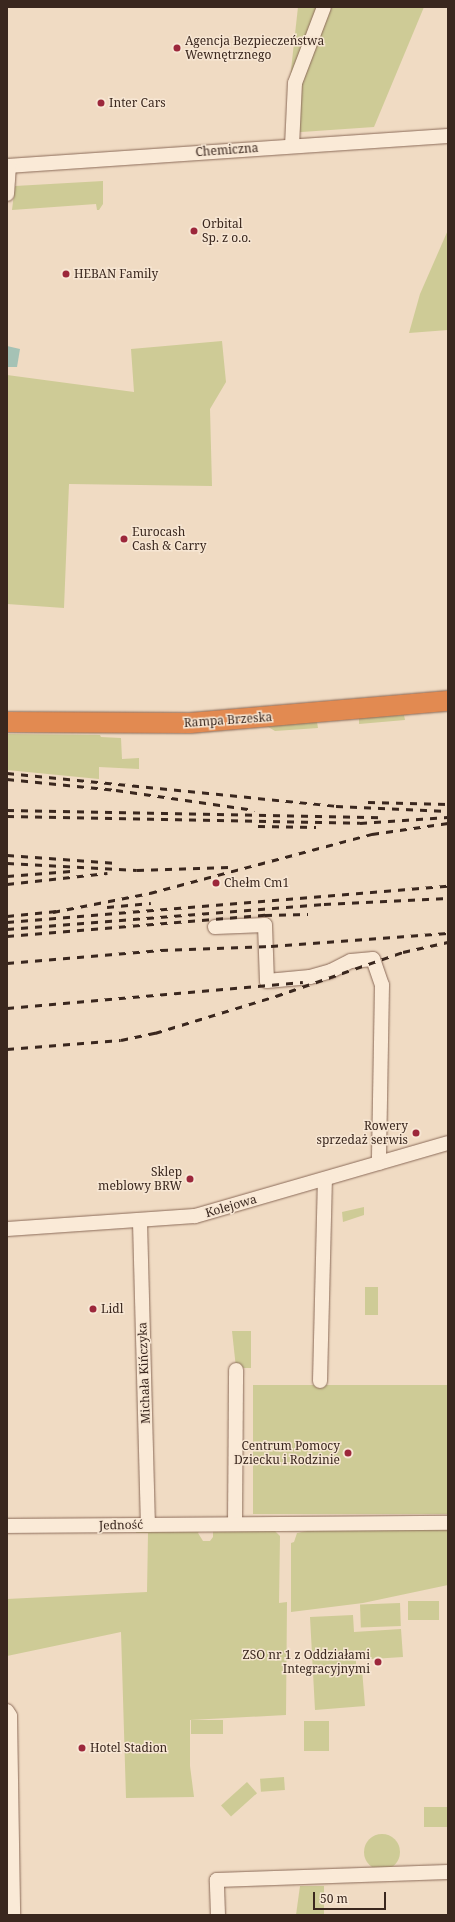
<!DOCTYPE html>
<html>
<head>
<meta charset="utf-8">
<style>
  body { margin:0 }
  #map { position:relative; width:455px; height:1922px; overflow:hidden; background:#f0dbc3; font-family:"Noto Serif",serif }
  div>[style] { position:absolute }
  .green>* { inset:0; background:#cecb96; transform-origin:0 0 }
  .round { border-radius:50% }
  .water>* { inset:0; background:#a5c2b5 }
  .roads { filter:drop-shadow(0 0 1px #8b6b59) drop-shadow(0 0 1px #8b6b59) }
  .minor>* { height:14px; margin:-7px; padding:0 7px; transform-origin:7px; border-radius:7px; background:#faead7 }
  .highway>* { height:20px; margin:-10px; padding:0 10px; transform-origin:10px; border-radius:10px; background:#e28a51 }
  .rail>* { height:3px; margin-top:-1.5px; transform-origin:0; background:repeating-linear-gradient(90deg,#3a271e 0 7px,transparent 0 14px) }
  .dots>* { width:11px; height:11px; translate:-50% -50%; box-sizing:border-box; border:2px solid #f7e6d3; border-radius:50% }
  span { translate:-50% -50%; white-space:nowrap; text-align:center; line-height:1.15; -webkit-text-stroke:3px #f7e6d3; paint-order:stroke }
  .poi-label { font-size:12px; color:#3a271e }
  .left { translate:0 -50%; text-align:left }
  .right { translate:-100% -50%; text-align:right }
  .street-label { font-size:12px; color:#3a271e }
  .frame { position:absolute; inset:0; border:8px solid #3a271e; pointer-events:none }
  .scale { position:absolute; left:313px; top:1892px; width:73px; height:18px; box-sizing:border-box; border:2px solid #3a271e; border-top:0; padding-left:5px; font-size:12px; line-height:14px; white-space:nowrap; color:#3a271e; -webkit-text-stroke:3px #f7e6d3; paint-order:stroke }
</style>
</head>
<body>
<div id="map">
  <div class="green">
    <div style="clip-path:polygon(298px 7px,424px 7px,374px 127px,287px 133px,287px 106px)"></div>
    <div style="clip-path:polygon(103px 181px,103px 204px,99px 210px,97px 210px,96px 204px,12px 210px,15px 186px)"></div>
    <div style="clip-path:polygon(448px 230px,448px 330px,409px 333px,420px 294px)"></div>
    <div style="clip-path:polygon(222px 341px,226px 382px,210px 409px,212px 486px,69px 484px,64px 608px,7px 604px,7px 375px,134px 392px,131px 349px)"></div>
    <div style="clip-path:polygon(404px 715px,405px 720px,359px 724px,359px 718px)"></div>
    <div style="clip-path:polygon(317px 722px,318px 728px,275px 731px,265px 725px)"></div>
    <div style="clip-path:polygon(7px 734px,100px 735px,101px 737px,121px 738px,122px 759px,139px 758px,139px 769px,99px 767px,99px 779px,7px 770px)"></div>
    <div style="clip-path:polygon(364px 1207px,364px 1215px,343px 1222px,342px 1212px)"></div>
    <div style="left:365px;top:1287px;width:13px;height:28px"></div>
    <div style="clip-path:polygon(232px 1331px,251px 1331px,251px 1368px,236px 1368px)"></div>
    <div style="left:448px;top:1385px;width:129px;height:195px;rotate:90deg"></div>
    <div style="clip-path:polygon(308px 1528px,448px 1528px,448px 1585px,363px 1603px,291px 1612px,291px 1543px,294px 1542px,297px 1533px,307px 1531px)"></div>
    <div style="clip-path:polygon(201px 1529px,198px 1533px,203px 1541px,210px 1541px,213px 1537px,213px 1529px,275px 1531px,280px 1536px,279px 1603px,287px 1602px,286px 1715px,190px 1720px,190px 1766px,194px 1797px,126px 1798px,121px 1632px,7px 1656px,7px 1599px,147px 1592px,148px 1533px,136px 1533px,136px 1530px)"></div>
    <div style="left:439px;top:1601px;width:19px;height:31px;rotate:90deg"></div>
    <div style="left:400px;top:1603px;width:23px;height:40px;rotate:88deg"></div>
    <div style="clip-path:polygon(353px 1615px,354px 1632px,401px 1629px,403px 1657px,356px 1660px,356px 1669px,362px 1669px,365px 1706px,315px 1710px,310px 1617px)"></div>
    <div style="left:223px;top:1720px;width:14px;height:32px;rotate:90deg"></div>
    <div style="left:329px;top:1721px;width:30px;height:25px;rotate:90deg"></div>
    <div style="left:284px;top:1777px;width:13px;height:24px;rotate:86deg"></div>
    <div style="left:247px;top:1782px;width:15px;height:35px;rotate:48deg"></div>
    <div style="left:448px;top:1807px;width:20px;height:24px;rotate:90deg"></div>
    <div class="round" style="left:364px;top:1834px;width:36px;height:36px"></div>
    <div style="clip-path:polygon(300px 1886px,324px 1886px,324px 1915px,296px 1915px)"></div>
  </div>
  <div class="water">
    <div style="clip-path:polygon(7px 346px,20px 349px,17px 367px,7px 367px)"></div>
  </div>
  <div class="roads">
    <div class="minor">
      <div style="left:292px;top:146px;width:63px;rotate:-87.3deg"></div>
      <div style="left:295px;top:83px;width:81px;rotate:-69.1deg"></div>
      <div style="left:7px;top:166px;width:442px;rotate:-3.9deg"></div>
      <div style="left:7px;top:194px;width:28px;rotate:-86deg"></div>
      <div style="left:215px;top:927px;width:50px;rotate:-2.3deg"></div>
      <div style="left:265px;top:925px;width:56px;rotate:88deg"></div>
      <div style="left:267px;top:981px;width:43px;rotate:-5.3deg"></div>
      <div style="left:310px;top:977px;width:22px;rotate:-16deg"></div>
      <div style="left:331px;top:971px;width:22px;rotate:-27deg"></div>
      <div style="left:351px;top:961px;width:22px;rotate:-5deg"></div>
      <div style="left:373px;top:959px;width:28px;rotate:71deg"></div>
      <div style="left:382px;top:985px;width:178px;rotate:91deg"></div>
      <div style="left:140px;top:1222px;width:303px;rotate:88.5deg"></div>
      <div style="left:7px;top:1229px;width:188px;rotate:-4deg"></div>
      <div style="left:195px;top:1216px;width:263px;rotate:-16.1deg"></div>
      <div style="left:320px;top:1381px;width:202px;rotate:-88.6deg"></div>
      <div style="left:235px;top:1524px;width:154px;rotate:-89.6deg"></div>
      <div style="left:7px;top:1526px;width:441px;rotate:-0.4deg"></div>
      <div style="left:7px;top:1711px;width:6px;rotate:59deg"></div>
      <div style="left:10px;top:1716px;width:199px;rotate:89.1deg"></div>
      <div style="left:218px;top:1915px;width:35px;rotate:-92deg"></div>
      <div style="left:217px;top:1880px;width:231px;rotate:-2deg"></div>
    </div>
    <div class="highway">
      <div style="left:7px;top:722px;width:183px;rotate:0.3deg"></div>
      <div style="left:190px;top:723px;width:259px;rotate:-4.9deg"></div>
    </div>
  </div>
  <div class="rail">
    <div style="left:7px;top:773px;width:331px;rotate:5.7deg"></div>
    <div style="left:336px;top:806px;width:112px;rotate:2.6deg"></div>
    <div style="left:7px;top:779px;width:110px;rotate:5.8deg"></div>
    <div style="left:116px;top:790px;width:140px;rotate:8.2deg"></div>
    <div style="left:368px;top:802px;width:80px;rotate:1.4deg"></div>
    <div style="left:7px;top:810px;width:374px;rotate:1.1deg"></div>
    <div style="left:7px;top:816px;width:353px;rotate:1.1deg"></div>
    <div style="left:360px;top:823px;width:88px;rotate:-3.9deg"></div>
    <div style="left:258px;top:826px;width:58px;rotate:1deg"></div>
    <div style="left:7px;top:855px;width:110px;rotate:4.2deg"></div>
    <div style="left:7px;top:863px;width:130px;rotate:3.1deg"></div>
    <div style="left:137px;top:870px;width:92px;rotate:-1.9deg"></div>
    <div style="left:7px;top:876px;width:64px;rotate:-4.5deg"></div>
    <div style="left:7px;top:884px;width:101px;rotate:-6.3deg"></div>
    <div style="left:107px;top:907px;width:44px;rotate:-5.2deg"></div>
    <div style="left:53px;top:912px;width:99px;rotate:-11.1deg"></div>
    <div style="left:150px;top:893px;width:230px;rotate:-14.9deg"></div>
    <div style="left:372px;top:834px;width:77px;rotate:-8.2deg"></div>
    <div style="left:7px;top:916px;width:50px;rotate:-5.7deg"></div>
    <div style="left:7px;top:922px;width:442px;rotate:-4.7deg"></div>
    <div style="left:7px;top:929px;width:318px;rotate:-4.5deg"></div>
    <div style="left:324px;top:904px;width:124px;rotate:-2.8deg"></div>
    <div style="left:7px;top:936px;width:259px;rotate:-4.7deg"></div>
    <div style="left:265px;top:915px;width:43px;rotate:-1.3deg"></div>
    <div style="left:7px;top:963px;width:155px;rotate:-4.8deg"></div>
    <div style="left:161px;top:950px;width:110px;rotate:-2.1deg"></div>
    <div style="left:271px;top:946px;width:177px;rotate:-4.2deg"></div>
    <div style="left:7px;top:1008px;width:297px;rotate:-5deg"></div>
    <div style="left:7px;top:1049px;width:114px;rotate:-4.5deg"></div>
    <div style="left:121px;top:1040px;width:35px;rotate:-12deg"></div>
    <div style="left:155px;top:1033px;width:127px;rotate:-17deg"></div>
    <div style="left:276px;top:996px;width:134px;rotate:-19.1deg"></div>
    <div style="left:403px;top:952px;width:46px;rotate:-12.5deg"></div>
  </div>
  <div class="dots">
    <div style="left:177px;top:48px;background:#9c273b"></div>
    <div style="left:101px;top:103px;background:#9c273b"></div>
    <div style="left:194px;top:231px;background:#9c273b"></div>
    <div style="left:66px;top:274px;background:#9c273b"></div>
    <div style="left:124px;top:539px;background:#9c273b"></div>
    <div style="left:216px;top:883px;background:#9c273b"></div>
    <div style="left:416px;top:1133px;background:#9c273b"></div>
    <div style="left:190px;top:1179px;background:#9c273b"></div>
    <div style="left:93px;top:1309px;background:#9c273b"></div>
    <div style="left:348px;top:1453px;background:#9c273b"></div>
    <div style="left:378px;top:1662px;background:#9c273b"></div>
    <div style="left:82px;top:1748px;background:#9c273b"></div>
  </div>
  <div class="poi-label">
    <span class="left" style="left:185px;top:48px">Agencja Bezpieczeństwa<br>Wewnętrznego</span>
    <span class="left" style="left:109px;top:103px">Inter Cars</span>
    <span class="left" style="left:202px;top:231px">Orbital<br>Sp. z o.o.</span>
    <span class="left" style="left:74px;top:274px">HEBAN Family</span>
    <span class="left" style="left:132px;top:539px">Eurocash<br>Cash &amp; Carry</span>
    <span class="left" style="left:224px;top:883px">Chełm Cm1</span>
    <span class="right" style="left:408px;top:1133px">Rowery<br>sprzedaż serwis</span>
    <span class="right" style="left:182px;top:1179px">Sklep<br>meblowy BRW</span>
    <span class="left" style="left:101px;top:1309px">Lidl</span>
    <span class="right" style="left:340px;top:1453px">Centrum Pomocy<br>Dziecku i Rodzinie</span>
    <span class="right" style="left:370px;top:1662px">ZSO nr 1 z Oddziałami<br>Integracyjnymi</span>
    <span class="left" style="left:90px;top:1748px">Hotel Stadion</span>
  </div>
  <div class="street-label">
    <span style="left:227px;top:150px;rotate:-4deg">Chemiczna</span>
    <span style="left:228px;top:720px;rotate:-4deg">Rampa Brzeska</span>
    <span style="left:231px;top:1206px;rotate:-16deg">Kolejowa</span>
    <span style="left:144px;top:1373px;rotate:-92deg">Michała Kińczyka</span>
    <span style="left:121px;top:1525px;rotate:-1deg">Jedność</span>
  </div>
  <div class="frame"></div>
  <div class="scale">50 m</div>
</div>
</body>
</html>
